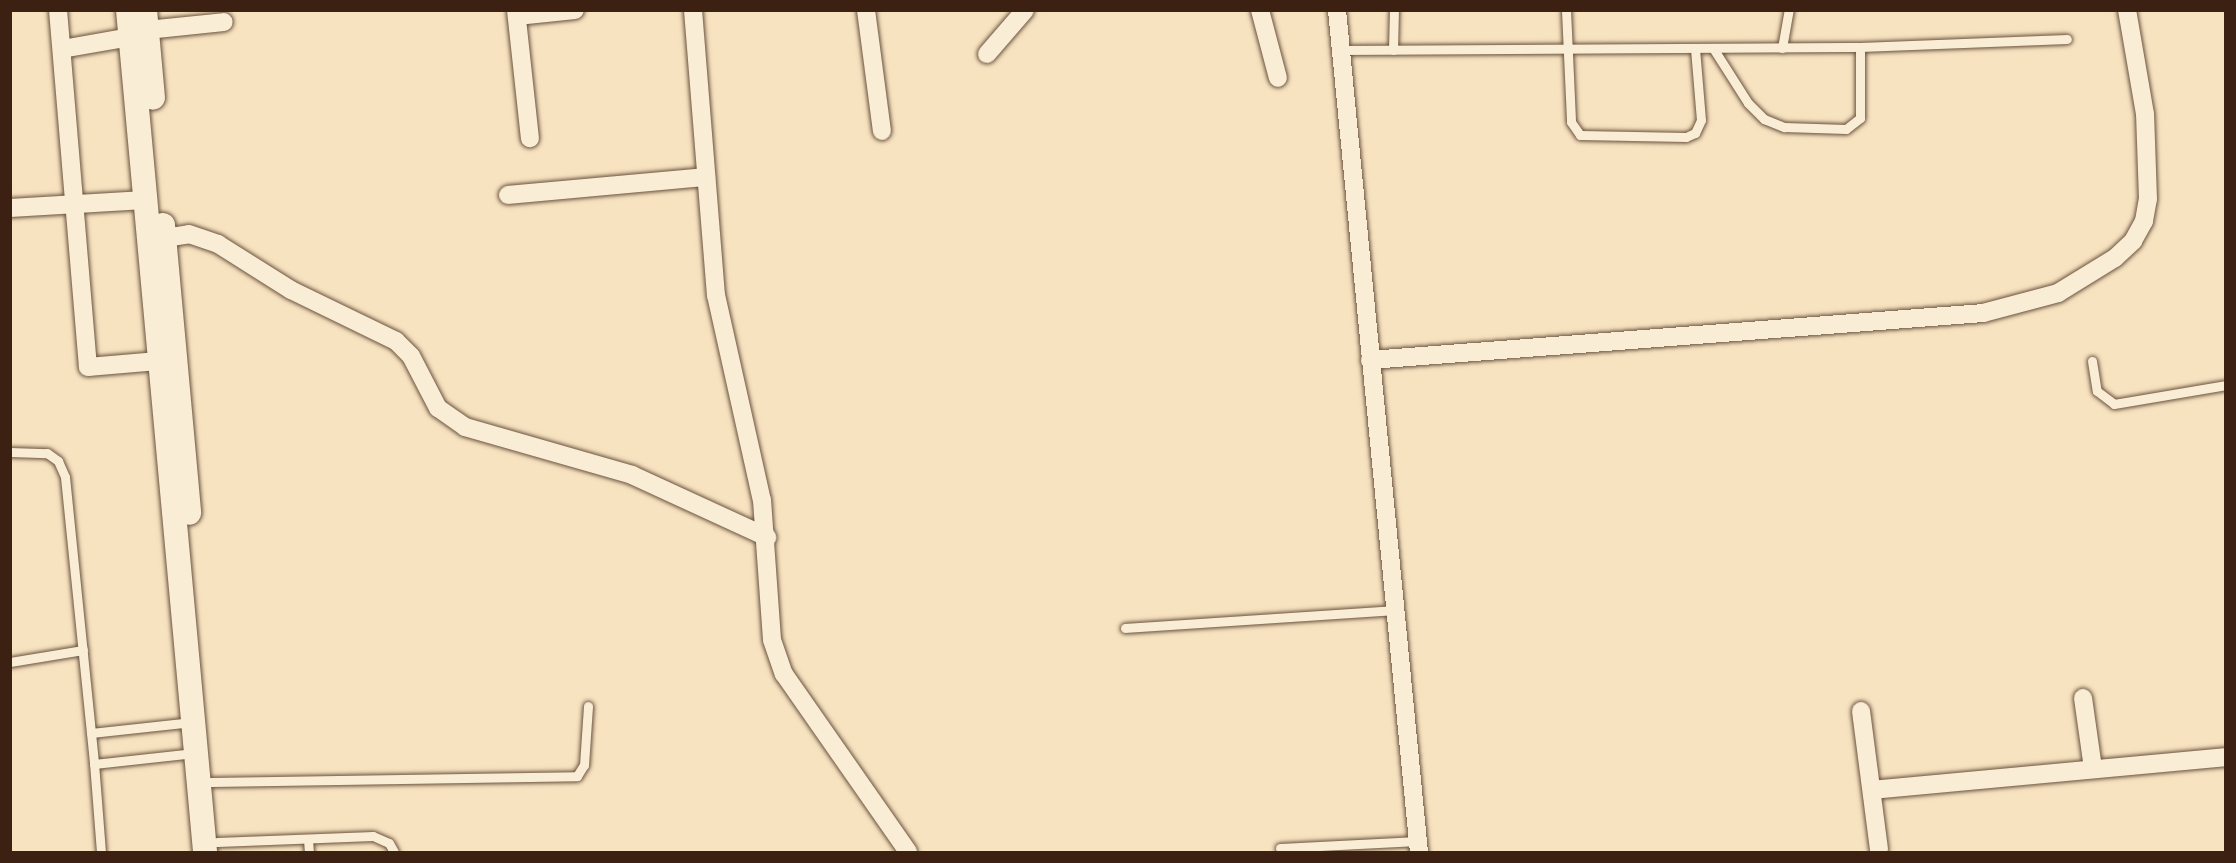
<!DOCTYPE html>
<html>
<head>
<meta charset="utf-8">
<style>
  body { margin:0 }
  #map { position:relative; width:2236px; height:863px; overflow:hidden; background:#f7e3c0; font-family:"Gentium Book Plus",serif }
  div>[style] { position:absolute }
  .roads { filter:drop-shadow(0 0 2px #6b523e) drop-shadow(0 0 2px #6b523e) }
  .lane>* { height:9px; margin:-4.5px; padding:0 4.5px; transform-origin:4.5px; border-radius:4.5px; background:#faedd6 }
  .street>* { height:18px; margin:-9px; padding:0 9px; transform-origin:9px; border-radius:9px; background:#faedd6 }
  .secondary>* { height:24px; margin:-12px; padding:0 12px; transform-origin:12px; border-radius:12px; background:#faedd6 }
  span { translate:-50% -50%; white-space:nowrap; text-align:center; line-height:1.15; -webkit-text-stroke:4.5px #faedd6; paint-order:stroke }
  .frame { position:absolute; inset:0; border:12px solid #3c2112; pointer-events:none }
</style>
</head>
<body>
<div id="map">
  <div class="roads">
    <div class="lane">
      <div style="left:1566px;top:10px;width:112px;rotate:87.4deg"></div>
      <div style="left:1571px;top:122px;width:16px;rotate:55deg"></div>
      <div style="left:1580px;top:135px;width:106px;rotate:1.1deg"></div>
      <div style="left:1686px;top:137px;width:10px;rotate:-24deg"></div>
      <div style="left:1695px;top:133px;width:14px;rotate:-65deg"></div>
      <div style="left:1701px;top:120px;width:72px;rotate:-94.8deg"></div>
      <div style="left:1713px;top:48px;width:65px;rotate:57.5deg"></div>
      <div style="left:1748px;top:103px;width:23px;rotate:45deg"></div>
      <div style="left:1764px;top:119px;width:22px;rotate:22deg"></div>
      <div style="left:1784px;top:127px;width:62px;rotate:1.8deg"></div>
      <div style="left:1846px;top:129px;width:18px;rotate:-38deg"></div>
      <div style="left:1860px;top:118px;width:71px;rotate:-90deg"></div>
      <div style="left:1782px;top:48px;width:39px;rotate:-80deg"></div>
      <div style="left:1341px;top:50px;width:519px;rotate:-0.33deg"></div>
      <div style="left:1860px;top:47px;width:207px;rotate:-2.2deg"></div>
      <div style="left:1393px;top:50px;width:40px;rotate:-88.6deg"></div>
      <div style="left:2092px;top:361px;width:30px;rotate:81deg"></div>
      <div style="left:2097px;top:391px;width:21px;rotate:37deg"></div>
      <div style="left:2114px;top:404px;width:114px;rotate:-9.6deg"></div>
      <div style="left:10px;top:452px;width:37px;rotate:2deg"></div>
      <div style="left:47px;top:453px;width:14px;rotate:36deg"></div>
      <div style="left:58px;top:461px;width:17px;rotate:66deg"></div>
      <div style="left:65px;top:477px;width:288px;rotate:84.2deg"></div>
      <div style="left:1125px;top:628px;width:271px;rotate:-3.8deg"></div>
      <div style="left:10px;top:662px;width:74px;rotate:-9.3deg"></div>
      <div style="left:91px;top:733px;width:102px;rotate:-6.2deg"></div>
      <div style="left:211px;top:782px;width:366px;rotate:-0.9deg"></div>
      <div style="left:577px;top:776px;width:13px;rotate:-58deg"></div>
      <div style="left:584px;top:765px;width:59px;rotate:-86.1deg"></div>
      <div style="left:308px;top:839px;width:13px;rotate:86deg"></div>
      <div style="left:217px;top:842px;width:156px;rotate:-2.2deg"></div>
      <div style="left:373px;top:836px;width:17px;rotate:24deg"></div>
      <div style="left:389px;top:843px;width:10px;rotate:61deg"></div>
      <div style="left:1280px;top:848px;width:138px;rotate:-2.9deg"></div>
      <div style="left:101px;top:852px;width:88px;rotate:-94.5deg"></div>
      <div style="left:94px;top:764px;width:101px;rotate:-6.3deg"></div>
    </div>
    <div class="street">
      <div style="left:58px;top:10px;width:358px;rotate:85.2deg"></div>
      <div style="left:88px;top:367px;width:70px;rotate:-4.9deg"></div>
      <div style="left:516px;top:10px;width:129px;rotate:83.8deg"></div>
      <div style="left:693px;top:10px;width:286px;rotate:85.4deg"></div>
      <div style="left:716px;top:295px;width:210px;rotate:77.4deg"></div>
      <div style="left:762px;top:500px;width:140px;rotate:85.9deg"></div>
      <div style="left:772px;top:640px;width:36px;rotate:71deg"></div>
      <div style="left:784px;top:674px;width:217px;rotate:55.1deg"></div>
      <div style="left:866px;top:10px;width:122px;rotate:82.5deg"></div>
      <div style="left:1260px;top:10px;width:70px;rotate:75.2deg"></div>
      <div style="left:1337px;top:10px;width:846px;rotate:84.44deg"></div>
      <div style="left:517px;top:16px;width:58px;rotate:-5.9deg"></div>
      <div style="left:147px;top:30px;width:77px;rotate:-5.9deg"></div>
      <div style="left:62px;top:49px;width:70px;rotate:-9.9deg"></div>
      <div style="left:987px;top:54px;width:58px;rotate:-49.2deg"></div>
      <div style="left:508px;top:195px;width:199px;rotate:-5.2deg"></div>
      <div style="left:10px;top:208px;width:135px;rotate:-3.4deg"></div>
      <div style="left:165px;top:238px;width:24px;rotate:-9deg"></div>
      <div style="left:189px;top:234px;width:31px;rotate:19deg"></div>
      <div style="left:218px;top:244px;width:86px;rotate:32.2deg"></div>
      <div style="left:291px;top:290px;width:117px;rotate:25.9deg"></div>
      <div style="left:396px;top:341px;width:21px;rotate:45deg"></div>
      <div style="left:411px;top:356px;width:59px;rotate:62.6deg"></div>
      <div style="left:438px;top:408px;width:33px;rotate:35deg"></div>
      <div style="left:465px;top:427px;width:174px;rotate:16deg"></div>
      <div style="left:632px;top:475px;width:149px;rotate:24.7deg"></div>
      <div style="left:1370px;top:360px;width:615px;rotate:-4.38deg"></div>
      <div style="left:1983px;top:313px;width:78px;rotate:-14.9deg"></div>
      <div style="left:2058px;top:293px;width:67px;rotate:-31.6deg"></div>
      <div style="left:2115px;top:258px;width:25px;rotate:-43deg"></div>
      <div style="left:2133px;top:241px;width:23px;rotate:-61deg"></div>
      <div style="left:2144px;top:221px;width:22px;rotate:-80deg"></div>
      <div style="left:2148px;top:199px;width:85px;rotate:-92deg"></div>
      <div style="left:2145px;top:114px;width:106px;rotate:-99.8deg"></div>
      <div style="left:2083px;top:698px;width:71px;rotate:81.9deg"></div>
      <div style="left:1861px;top:711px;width:140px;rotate:82.6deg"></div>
      <div style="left:1872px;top:790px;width:356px;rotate:-5.3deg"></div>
    </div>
    <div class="secondary">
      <div style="left:128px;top:10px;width:846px;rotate:84.77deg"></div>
      <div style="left:145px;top:10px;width:88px;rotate:84.8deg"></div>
      <div style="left:163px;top:225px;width:289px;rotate:84.8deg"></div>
    </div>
  </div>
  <div class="frame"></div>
</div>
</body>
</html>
